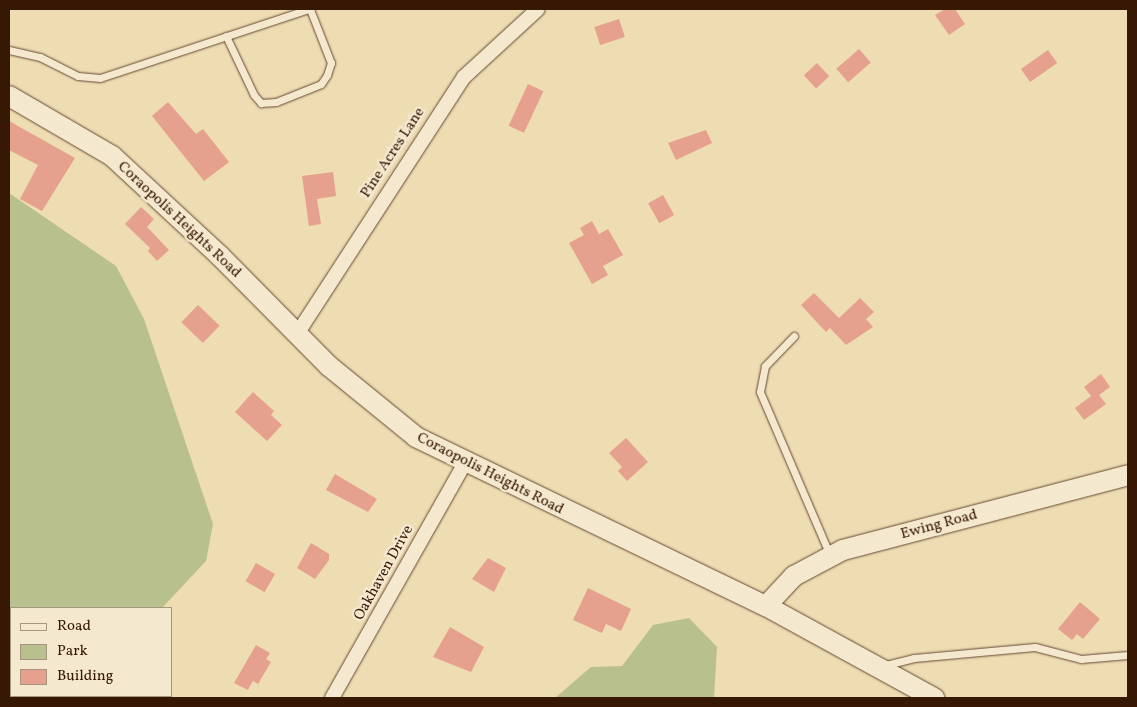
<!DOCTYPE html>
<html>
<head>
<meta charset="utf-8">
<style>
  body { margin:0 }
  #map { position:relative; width:1137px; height:707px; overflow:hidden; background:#eedcb3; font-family:Vollkorn,serif }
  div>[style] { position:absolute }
  .green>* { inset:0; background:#b8c08d }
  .building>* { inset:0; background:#e6a08e; transform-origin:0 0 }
  .roads { filter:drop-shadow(0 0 1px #654930) drop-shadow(0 0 1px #654930) }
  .lane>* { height:7px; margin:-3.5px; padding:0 3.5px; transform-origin:3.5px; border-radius:3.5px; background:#f4e8ce }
  .street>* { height:14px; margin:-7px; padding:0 7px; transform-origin:7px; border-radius:7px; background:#f4e8ce }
  .secondary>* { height:20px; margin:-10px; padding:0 10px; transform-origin:10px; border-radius:10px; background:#f4e8ce }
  span { translate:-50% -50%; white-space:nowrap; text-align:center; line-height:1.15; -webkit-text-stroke:5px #f4e8ce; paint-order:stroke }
  .street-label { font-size:15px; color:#371804 }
  .frame { position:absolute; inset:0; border:10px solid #371804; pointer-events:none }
  .legend { position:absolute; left:10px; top:607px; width:162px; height:90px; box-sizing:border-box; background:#f4e8ce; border:1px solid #a8957d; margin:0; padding:6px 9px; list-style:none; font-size:15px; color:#371804 }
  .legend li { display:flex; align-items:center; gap:10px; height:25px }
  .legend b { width:25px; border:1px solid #a8957d }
</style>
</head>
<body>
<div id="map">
  <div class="green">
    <div style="clip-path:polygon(9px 193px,116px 266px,144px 319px,213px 524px,206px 561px,162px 608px,11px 608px,11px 696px,115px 696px,113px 698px,9px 698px)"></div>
    <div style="clip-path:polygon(689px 618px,717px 647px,714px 698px,555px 698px,591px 667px,622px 666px,653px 625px)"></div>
  </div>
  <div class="building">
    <div style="clip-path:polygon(945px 9px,955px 9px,965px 24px,949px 35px,935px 15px)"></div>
    <div style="left:619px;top:19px;width:19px;height:26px;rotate:72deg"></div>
    <div style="left:859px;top:49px;width:18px;height:30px;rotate:49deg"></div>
    <div style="left:1048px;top:50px;width:16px;height:33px;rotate:55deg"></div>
    <div style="left:817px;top:63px;width:18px;height:18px;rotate:47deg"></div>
    <div style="left:528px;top:84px;width:17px;height:46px;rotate:25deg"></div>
    <div style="clip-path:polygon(168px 102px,196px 134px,203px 129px,229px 162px,204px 181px,152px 116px)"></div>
    <div style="clip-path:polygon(9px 121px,75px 158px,42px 211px,20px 199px,38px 165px,9px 150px)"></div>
    <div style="clip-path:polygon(706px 130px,712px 143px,676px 160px,668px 143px)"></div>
    <div style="clip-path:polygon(333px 172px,336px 196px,317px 199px,321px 224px,309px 226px,302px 176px)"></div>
    <div style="left:663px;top:195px;width:23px;height:17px;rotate:61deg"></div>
    <div style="clip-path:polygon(141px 207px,154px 219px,147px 227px,169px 250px,157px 261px,148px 251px,150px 248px,125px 224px)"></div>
    <div style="clip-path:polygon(592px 221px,599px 234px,608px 229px,623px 255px,603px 266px,608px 275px,592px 284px,569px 243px,584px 235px,580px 228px)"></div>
    <div style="clip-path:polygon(814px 293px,839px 318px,860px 298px,874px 312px,866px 319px,873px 327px,846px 345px,830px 328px,826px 332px,801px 305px)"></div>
    <div style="left:198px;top:305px;width:30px;height:24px;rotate:44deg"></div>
    <div style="clip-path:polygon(1101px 374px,1110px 387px,1099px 395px,1106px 404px,1084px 420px,1075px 408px,1091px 396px,1084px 387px)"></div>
    <div style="clip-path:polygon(253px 392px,274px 411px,271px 415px,282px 425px,267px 441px,235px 412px)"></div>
    <div style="clip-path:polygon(626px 438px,648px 462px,627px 481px,618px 471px,622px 467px,609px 453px)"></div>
    <div style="clip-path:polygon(335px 474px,377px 499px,368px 512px,326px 490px)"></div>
    <div style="clip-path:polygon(311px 543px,329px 554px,329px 560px,315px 579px,297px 568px)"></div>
    <div style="clip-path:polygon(488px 558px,506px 568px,494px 592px,472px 579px)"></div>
    <div style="left:256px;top:563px;width:22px;height:21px;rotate:30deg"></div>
    <div style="clip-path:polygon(588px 588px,631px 609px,621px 631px,606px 624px,602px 633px,573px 620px)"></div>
    <div style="clip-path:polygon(1080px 602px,1100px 619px,1083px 639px,1077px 634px,1072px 640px,1058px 629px)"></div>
    <div style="clip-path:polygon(450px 627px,484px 647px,471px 672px,433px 657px)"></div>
    <div style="clip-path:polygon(256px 645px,270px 653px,266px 659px,271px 662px,258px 684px,253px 681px,248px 690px,234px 683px)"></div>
  </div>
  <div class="roads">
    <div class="lane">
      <div style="left:226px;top:36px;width:65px;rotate:64.6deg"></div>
      <div style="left:254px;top:95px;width:11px;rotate:49deg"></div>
      <div style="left:261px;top:103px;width:15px;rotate:-4deg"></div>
      <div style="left:276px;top:102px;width:48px;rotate:-21.8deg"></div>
      <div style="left:321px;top:84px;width:11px;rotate:-56deg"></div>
      <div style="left:327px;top:75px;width:13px;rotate:-72deg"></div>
      <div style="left:331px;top:63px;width:58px;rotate:-111.3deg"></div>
      <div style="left:9px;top:50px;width:32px;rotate:13deg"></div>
      <div style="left:40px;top:57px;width:42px;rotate:26.6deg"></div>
      <div style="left:78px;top:76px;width:22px;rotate:5deg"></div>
      <div style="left:100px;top:78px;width:220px;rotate:-18.3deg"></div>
      <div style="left:794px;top:336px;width:42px;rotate:134deg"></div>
      <div style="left:765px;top:366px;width:26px;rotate:101deg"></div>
      <div style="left:760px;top:392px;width:177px;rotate:66.8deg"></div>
      <div style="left:882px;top:666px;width:33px;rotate:-14deg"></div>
      <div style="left:914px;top:658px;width:121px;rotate:-5.2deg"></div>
      <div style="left:1035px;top:647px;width:48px;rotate:14.6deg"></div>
      <div style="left:1081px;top:659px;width:47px;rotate:-4.9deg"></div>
    </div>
    <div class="street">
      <div style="left:297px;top:334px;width:306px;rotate:-57deg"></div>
      <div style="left:464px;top:77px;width:100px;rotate:-42.6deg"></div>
      <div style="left:332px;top:698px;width:270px;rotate:-60.5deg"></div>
    </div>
    <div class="secondary">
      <div style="left:9px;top:96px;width:119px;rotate:30.2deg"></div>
      <div style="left:112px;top:156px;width:147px;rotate:42.8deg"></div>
      <div style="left:220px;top:256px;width:155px;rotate:45.3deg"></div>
      <div style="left:329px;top:366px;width:112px;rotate:39.2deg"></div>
      <div style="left:416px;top:437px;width:389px;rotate:25.8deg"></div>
      <div style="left:766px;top:606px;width:192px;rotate:28.7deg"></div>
      <div style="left:766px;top:606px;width:41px;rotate:-47deg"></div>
      <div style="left:794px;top:576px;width:55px;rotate:-28deg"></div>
      <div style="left:843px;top:550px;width:295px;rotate:-14.7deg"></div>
    </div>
  </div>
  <div class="street-label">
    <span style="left:393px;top:153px;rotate:-57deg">Pine Acres Lane</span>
    <span style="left:179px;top:220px;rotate:43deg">Coraopolis Heights Road</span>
    <span style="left:490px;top:474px;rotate:27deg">Coraopolis Heights Road</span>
    <span style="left:939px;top:525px;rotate:-15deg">Ewing Road</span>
    <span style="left:384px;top:573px;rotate:-61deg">Oakhaven Drive</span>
  </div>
  <div class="frame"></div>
  <ul class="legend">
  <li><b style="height:6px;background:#f4e8ce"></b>Road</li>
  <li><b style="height:14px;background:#b8c08d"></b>Park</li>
  <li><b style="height:14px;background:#e6a08e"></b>Building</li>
  </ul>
</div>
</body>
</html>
